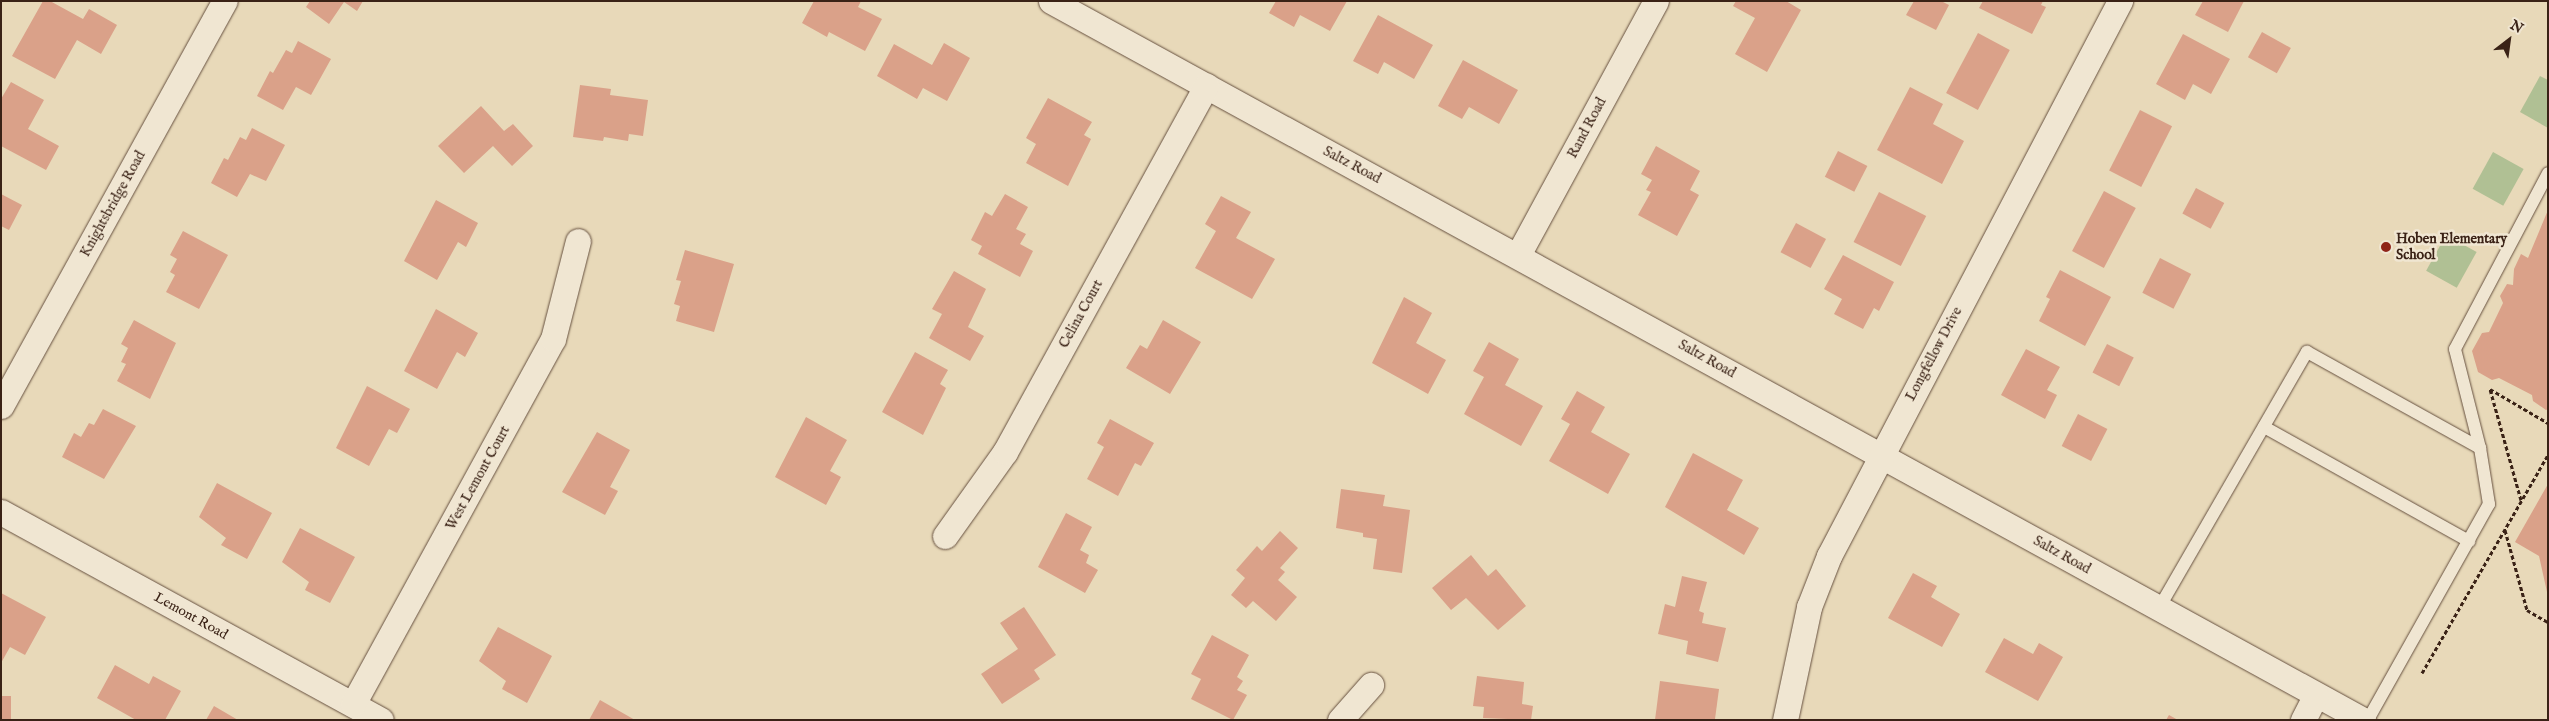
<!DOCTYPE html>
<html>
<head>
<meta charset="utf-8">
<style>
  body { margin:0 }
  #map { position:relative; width:2549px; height:721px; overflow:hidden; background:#e8d9b9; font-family:"IM FELL English",serif }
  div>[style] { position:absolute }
  .green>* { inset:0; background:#b0c094; transform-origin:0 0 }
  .building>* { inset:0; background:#daa189; transform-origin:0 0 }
  .path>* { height:3px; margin-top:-1.5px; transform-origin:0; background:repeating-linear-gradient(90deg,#3a2216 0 4px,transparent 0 6.5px) }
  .roads { filter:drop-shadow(0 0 1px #66503f) drop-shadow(0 0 1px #66503f) }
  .lane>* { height:12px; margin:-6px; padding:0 6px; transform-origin:6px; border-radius:6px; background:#f0e6d2 }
  .street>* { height:25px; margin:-12.5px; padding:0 12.5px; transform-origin:12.5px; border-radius:12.5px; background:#f0e6d2 }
  .dots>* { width:14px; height:14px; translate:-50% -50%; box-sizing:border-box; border:2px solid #f0e6d2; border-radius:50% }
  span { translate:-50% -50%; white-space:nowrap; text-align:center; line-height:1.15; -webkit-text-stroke:5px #f0e6d2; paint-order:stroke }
  .street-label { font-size:14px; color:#3a2216 }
  .poi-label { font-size:14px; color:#3a2216; font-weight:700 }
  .left { translate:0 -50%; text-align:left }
  .frame { position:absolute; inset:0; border:2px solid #3a2216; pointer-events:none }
  .north { position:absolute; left:2484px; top:15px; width:50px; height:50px; -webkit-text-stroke:4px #f0e6d2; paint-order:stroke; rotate:30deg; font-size:14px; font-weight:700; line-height:20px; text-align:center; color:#3a2216 }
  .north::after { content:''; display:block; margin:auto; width:18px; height:22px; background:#3a2216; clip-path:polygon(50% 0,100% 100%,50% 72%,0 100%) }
</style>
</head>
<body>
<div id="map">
  <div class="green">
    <div style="clip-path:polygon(2540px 76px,2548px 80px,2548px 128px,2520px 112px)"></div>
    <div style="left:2493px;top:152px;width:35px;height:42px;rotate:29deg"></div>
    <div style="left:2446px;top:235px;width:35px;height:41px;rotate:29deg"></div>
  </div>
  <div class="building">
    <div style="clip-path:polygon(43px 1px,50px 1px,83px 19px,89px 9px,117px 25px,101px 54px,77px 40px,55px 79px,12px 56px)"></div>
    <div style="clip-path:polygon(310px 1px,363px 1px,357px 11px,344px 2px,329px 24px,306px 7px)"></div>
    <div style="clip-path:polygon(814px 1px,861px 1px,858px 7px,882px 19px,865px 51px,829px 32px,827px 37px,802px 23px)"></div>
    <div style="clip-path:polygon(1276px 1px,1347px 1px,1330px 31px,1300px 15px,1294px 27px,1269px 13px)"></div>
    <div style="clip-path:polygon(1736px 1px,1786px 1px,1801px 10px,1767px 72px,1735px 54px,1755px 18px,1733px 6px)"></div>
    <div style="clip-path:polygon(1914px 1px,1941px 1px,1949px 5px,1936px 30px,1906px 15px)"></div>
    <div style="clip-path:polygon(1983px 1px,2043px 1px,2041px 5px,2046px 7px,2032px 34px,1979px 8px)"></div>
    <div style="clip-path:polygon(2203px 1px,2244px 1px,2228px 32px,2195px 15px)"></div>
    <div style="clip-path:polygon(1378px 15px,1433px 45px,1414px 79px,1384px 62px,1378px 74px,1353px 61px)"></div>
    <div style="left:2262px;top:32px;width:33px;height:29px;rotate:29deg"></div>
    <div style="left:1978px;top:33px;width:36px;height:68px;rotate:28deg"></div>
    <div style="clip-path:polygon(2183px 34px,2230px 59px,2211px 94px,2193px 84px,2185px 100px,2156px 84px)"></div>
    <div style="clip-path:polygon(298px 41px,331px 59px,311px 95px,296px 87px,283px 110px,257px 96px,270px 71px,273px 73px,286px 50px,292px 53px)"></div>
    <div style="clip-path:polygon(944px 43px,970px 58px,947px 101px,923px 88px,917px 99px,877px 76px,894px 44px,932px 65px)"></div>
    <div style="clip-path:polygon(1463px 60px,1518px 90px,1499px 124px,1469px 107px,1462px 119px,1438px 106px)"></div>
    <div style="clip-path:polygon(11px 82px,44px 100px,28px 129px,59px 146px,46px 170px,1px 146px,1px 99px)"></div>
    <div style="clip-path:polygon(580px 85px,611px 89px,610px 95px,648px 100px,643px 136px,629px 134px,628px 141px,604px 137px,603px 141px,573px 137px)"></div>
    <div style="clip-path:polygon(1910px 87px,1943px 104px,1933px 124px,1964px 141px,1942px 184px,1877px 150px)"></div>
    <div style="clip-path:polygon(1048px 98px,1092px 122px,1084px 135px,1091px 139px,1068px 186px,1026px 163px,1036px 144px,1026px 138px)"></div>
    <div style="clip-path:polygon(481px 106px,504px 131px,513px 124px,533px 146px,512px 166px,493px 146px,464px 173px,438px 146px)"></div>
    <div style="left:2140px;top:110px;width:36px;height:68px;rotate:27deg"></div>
    <div style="clip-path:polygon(252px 128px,285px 145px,266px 181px,250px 174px,237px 197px,211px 183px,224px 158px,228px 160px,240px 137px,246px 140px)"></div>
    <div style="clip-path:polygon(1656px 146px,1700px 171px,1690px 190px,1699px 195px,1677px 236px,1638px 215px,1651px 192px,1646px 190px,1652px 180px,1641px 174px)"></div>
    <div style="left:1838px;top:151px;width:33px;height:29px;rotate:27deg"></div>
    <div style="left:2196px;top:188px;width:32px;height:29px;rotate:28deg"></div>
    <div style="left:2104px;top:191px;width:36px;height:68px;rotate:28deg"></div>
    <div style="left:1879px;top:192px;width:53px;height:56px;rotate:27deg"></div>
    <div style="clip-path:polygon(1px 194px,22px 205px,9px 230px,1px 226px)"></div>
    <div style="clip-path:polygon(1005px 194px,1028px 207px,1016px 229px,1026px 234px,1020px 244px,1033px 251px,1020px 277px,978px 254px,982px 246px,971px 240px,985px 212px,992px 216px)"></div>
    <div style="clip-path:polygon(1221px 196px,1251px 212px,1236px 238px,1275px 259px,1252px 299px,1195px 268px,1216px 231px,1205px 224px)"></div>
    <div style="clip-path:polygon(436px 200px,478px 223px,466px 247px,458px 242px,437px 280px,404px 261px)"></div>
    <div style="clip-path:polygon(2548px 210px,2548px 409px,2546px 410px,2533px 401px,2532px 395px,2499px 378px,2492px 380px,2478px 372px,2472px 351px,2482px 333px,2489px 332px,2503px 303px,2500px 296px,2507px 284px,2513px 285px,2514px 269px,2521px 254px,2528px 258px)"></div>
    <div style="left:1796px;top:223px;width:34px;height:33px;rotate:28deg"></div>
    <div style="clip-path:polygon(183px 231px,228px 255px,199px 309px,166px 292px,175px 275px,170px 272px,177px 259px,170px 255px)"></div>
    <div style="clip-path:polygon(685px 250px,734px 264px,714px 332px,676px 321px,680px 306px,674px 304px,681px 281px,676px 280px)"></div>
    <div style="clip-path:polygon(1843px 255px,1894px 282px,1879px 311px,1874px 308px,1863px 329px,1834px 314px,1842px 299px,1824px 289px)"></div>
    <div style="left:2160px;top:258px;width:35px;height:39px;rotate:27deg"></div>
    <div style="clip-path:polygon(2060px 270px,2111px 297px,2085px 346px,2039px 321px,2050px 299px,2046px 297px)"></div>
    <div style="clip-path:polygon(954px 271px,986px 289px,968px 327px,984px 336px,970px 361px,929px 338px,942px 314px,932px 309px)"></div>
    <div style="clip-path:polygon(1404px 297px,1432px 313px,1416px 343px,1446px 360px,1428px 394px,1372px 363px)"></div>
    <div style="clip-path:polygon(436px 309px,478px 333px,465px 357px,457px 352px,437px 389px,404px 371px)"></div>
    <div style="clip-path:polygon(134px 320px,176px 343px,150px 399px,117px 381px,126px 364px,121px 362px,128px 348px,121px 344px)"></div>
    <div style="clip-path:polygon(1163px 320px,1201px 342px,1170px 394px,1126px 368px,1140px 345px,1147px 349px)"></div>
    <div style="clip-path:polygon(1489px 342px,1519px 359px,1505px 385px,1543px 406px,1521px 446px,1464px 414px,1484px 377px,1473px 371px)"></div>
    <div style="left:2107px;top:344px;width:30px;height:32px;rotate:27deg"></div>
    <div style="clip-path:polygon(2026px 349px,2060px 367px,2047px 390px,2057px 395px,2045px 419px,2001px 395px)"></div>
    <div style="clip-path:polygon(915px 352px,948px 370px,940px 384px,946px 388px,923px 435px,882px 412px)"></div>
    <div style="clip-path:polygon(367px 386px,410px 409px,397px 433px,389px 429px,369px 466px,336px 448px)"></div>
    <div style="clip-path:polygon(1577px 391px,1605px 407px,1591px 432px,1630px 454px,1608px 494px,1549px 461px,1570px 424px,1561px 419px)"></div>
    <div style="clip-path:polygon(103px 409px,136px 426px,104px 479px,62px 457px,74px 433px,81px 437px,89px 423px,94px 425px)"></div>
    <div style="left:2078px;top:414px;width:33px;height:36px;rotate:27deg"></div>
    <div style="clip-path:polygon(806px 417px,847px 440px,830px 471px,841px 477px,826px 505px,775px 477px)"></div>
    <div style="clip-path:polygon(1110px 419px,1154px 443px,1141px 466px,1135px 463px,1118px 496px,1087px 479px,1104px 447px,1097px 443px)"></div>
    <div style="clip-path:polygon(597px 432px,630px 450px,610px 487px,618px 491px,605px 515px,562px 492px)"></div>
    <div style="clip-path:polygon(1693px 453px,1743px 480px,1727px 510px,1759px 528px,1744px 555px,1665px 507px)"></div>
    <div style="clip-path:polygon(217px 483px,272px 513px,247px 559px,221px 545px,226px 538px,199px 517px)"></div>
    <div style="clip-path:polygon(2548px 484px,2548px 592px,2547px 592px,2539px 556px,2515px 542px)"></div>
    <div style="clip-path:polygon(1341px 489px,1385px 495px,1383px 506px,1410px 510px,1402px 573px,1373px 569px,1377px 539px,1363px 537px,1363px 533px,1336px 528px)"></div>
    <div style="clip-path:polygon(1066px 513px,1092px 527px,1080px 550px,1089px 555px,1086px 563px,1098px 570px,1085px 593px,1038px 567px)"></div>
    <div style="clip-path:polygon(300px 528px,355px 557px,330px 603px,305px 590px,309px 582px,282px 562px)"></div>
    <div style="clip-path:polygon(1280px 531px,1298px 548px,1280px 568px,1285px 572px,1278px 580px,1297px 597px,1276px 621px,1253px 601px,1246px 608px,1231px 595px,1245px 578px,1236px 570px,1257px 546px,1262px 551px)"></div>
    <div style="clip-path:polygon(1471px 555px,1488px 576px,1496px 569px,1526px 606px,1498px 630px,1466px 598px,1451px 610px,1432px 588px)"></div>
    <div style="clip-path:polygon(1913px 573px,1937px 586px,1931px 597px,1960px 614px,1942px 647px,1888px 618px)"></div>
    <div style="clip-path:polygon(1682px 576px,1707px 582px,1699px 611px,1704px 613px,1702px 623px,1726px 628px,1718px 662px,1686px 654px,1688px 641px,1658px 634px,1665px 604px,1675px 607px)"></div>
    <div style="clip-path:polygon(1px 593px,46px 617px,25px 655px,10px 647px,1px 663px)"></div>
    <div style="clip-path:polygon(1024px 607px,1056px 655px,1034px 670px,1040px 679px,1002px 704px,981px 674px,1018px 649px,1000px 623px)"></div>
    <div style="clip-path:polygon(498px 627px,552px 656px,527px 703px,502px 689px,506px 681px,479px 661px)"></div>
    <div style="clip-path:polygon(1212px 635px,1249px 655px,1237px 677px,1243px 681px,1237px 690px,1247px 695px,1233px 720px,1191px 699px,1201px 679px,1191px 674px)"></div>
    <div style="clip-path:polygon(2004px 638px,2033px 654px,2039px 643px,2063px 657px,2038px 701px,1985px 672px)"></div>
    <div style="clip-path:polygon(115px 665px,149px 684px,153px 676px,181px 691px,165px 720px,136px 720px,97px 698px)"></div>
    <div style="clip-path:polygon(1477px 676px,1524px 682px,1522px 704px,1533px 706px,1531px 720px,1483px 718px,1484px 707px,1473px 706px)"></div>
    <div style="clip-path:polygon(1660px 681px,1719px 689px,1715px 719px,1655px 720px)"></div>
    <div style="left:1px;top:696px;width:10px;height:24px"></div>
    <div style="clip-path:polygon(600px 700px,635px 720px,589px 720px)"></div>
    <div style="clip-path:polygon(214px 706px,238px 720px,206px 720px)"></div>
    <div style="clip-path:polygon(2169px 715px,2178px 720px,2166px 720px)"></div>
  </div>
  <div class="path">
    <div style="left:2521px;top:500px;width:115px;rotate:-105.6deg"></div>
    <div style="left:2490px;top:389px;width:67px;rotate:30.4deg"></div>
    <div style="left:2505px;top:530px;width:83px;rotate:74.6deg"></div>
    <div style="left:2527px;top:610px;width:24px;rotate:30deg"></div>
    <div style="left:2422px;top:673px;width:252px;rotate:-60deg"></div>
  </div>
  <div class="roads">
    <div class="lane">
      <div style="left:2264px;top:427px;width:235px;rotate:29.1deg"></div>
      <div style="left:2480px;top:448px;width:102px;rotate:-104.2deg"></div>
      <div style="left:2455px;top:349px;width:199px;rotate:-62.1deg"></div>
      <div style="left:2159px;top:608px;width:296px;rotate:-60deg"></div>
      <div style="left:2307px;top:352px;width:198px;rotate:29deg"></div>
      <div style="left:2480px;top:448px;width:57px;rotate:80.9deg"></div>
      <div style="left:2489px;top:504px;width:248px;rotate:119.3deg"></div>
    </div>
    <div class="street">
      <div style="left:1051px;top:1px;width:1496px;rotate:28.72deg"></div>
      <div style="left:1518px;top:255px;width:289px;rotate:-61.5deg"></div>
      <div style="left:1px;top:406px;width:463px;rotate:-61.1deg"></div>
      <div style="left:1px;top:512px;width:433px;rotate:28.7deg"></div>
      <div style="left:945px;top:536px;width:103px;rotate:-54.5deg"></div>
      <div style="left:1005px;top:452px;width:418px;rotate:-61.2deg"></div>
      <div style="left:353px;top:704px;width:416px;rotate:-61.3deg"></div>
      <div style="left:553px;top:339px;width:101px;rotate:-75.7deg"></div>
      <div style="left:1340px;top:720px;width:47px;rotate:-48.5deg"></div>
      <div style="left:1785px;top:720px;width:116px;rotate:-78deg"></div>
      <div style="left:1809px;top:607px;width:55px;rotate:-68.6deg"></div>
      <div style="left:1829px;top:556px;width:627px;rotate:-62.33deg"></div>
      <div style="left:2303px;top:720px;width:28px;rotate:-63deg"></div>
    </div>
  </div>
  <div class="dots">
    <div style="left:2386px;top:247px;background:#8f2418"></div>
  </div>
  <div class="street-label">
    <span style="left:1587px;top:128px;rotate:-62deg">Rand Road</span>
    <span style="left:1352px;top:165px;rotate:28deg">Saltz Road</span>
    <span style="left:113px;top:204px;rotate:-61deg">Knightsbridge Road</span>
    <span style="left:1081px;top:314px;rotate:-61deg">Celina Court</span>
    <span style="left:1934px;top:354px;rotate:-62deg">Longfellow Drive</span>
    <span style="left:1707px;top:359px;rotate:29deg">Saltz Road</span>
    <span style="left:478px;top:478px;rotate:-61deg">West Lemont Court</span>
    <span style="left:2062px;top:555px;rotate:29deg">Saltz Road</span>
    <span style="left:191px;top:616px;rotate:29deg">Lemont Road</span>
  </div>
  <div class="poi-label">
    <span class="left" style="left:2396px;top:247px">Hoben Elementary<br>School</span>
  </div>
  <div class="frame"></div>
  <div class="north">N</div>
</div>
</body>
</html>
